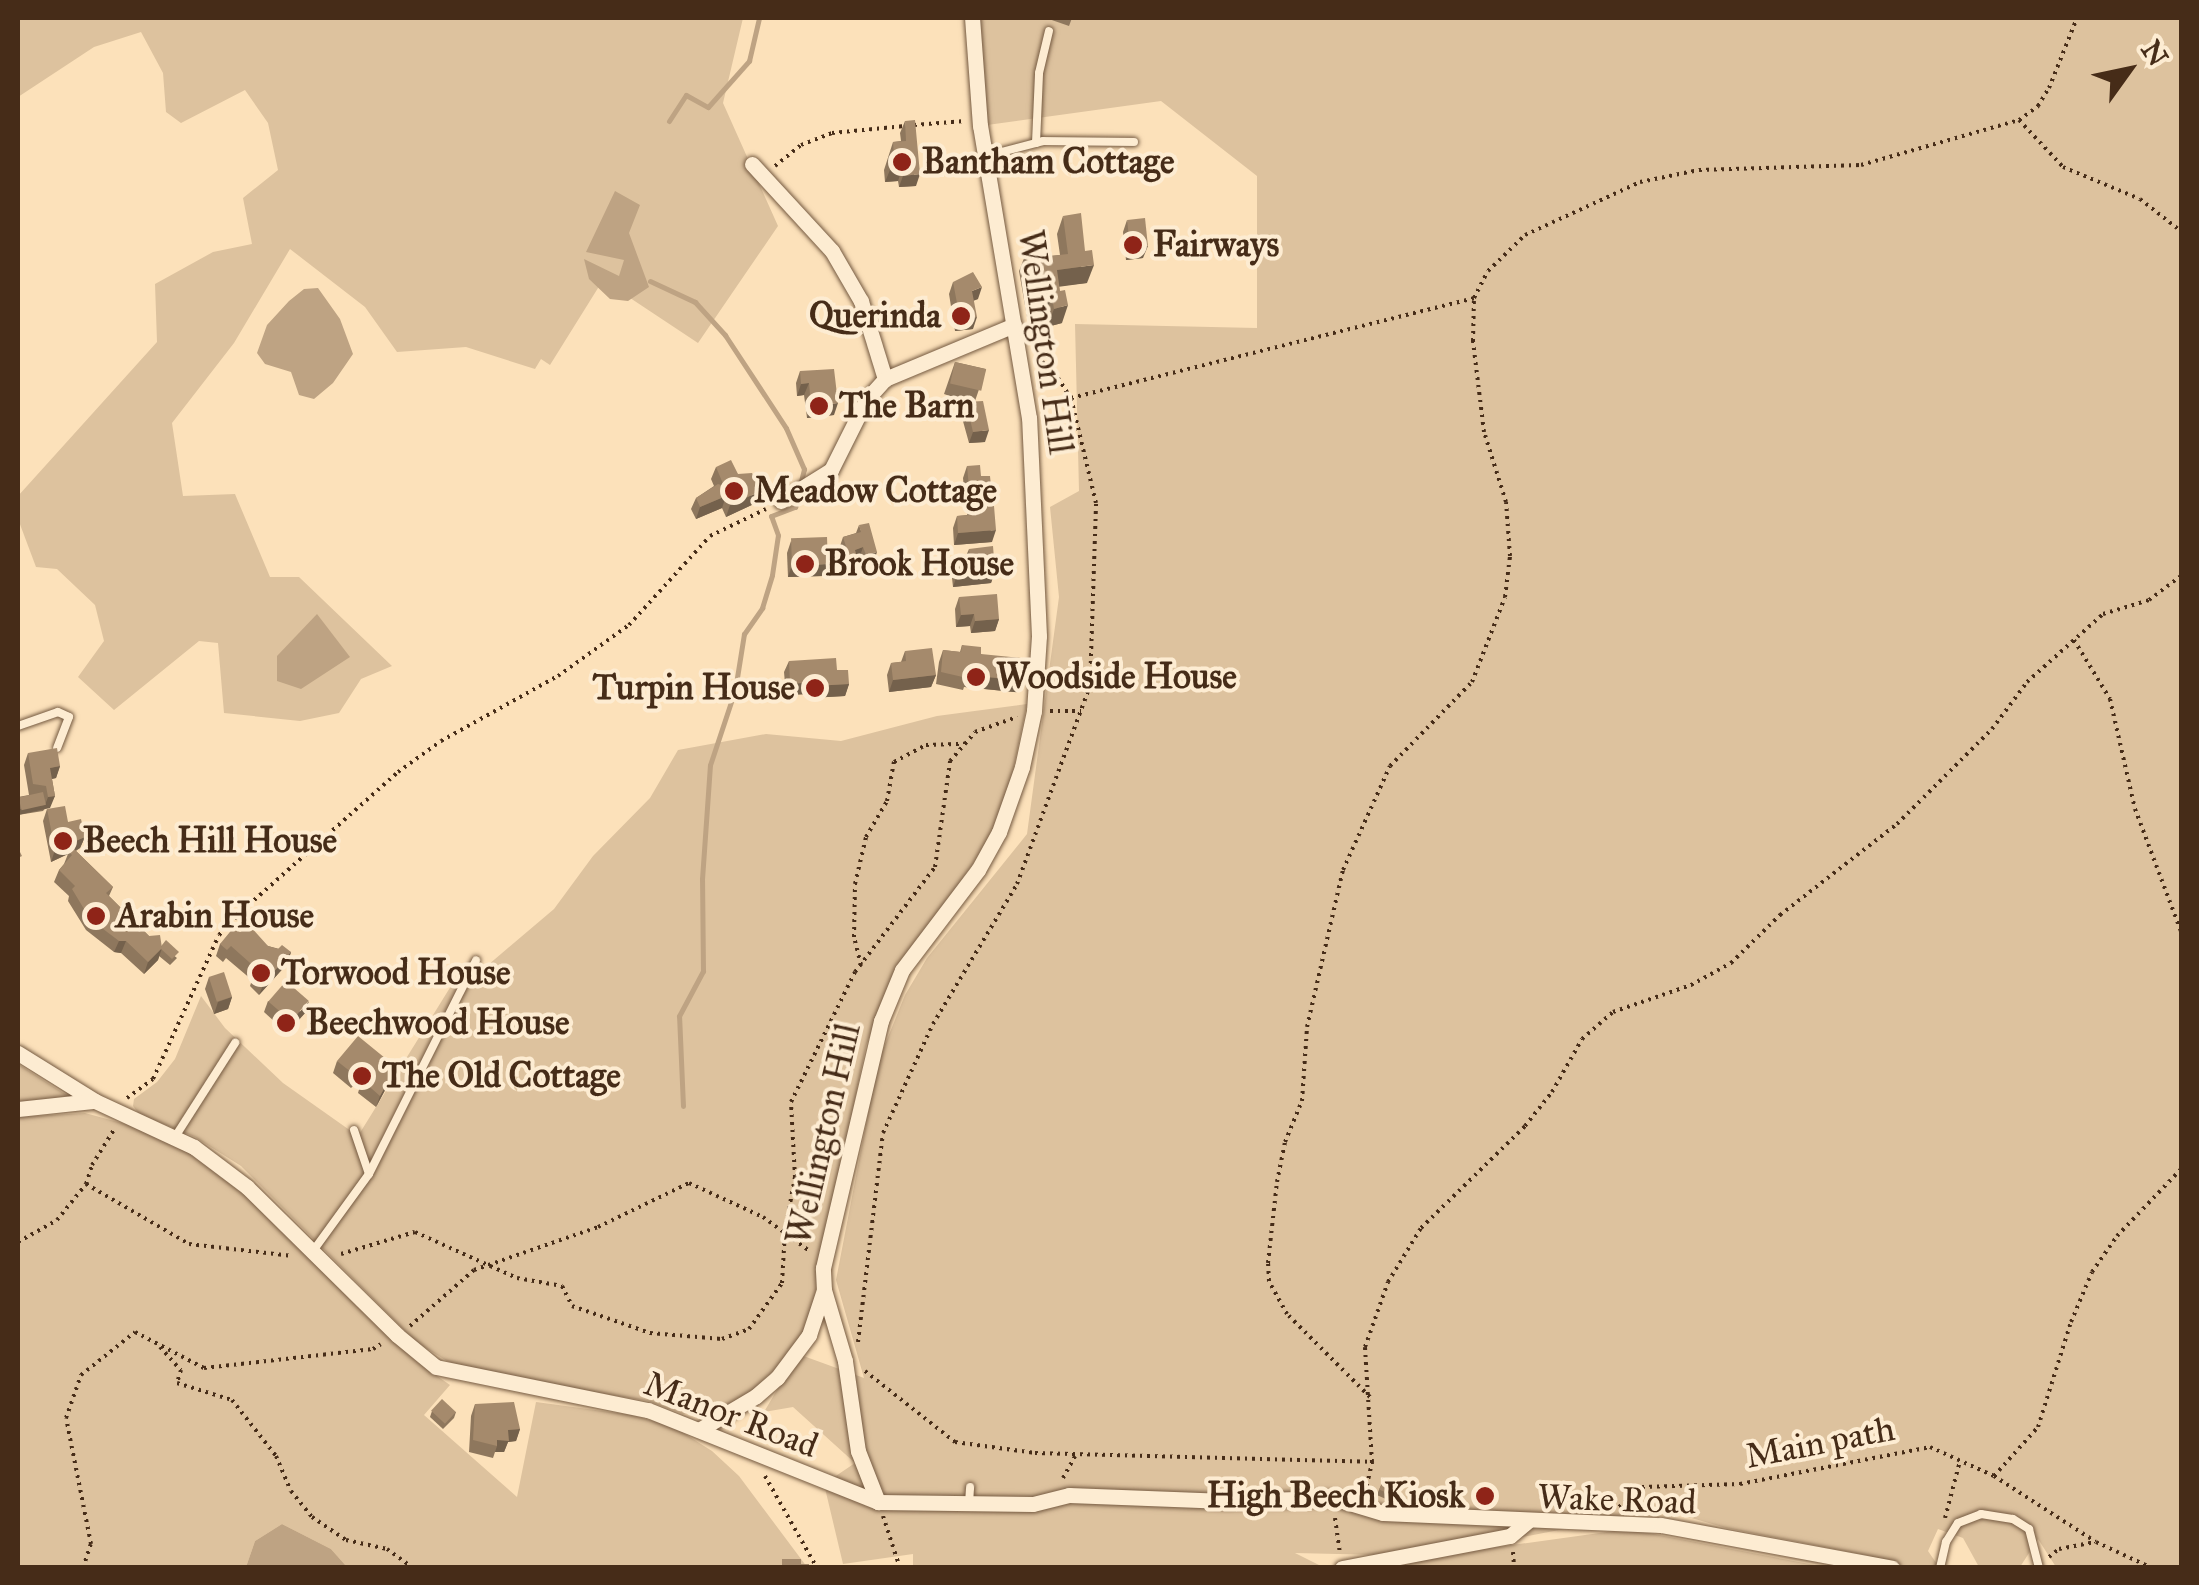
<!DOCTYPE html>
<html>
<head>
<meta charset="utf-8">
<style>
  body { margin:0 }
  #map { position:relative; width:2199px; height:1585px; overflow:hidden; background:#fce1ba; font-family:"IM FELL Great Primer",serif }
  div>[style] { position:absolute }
  .green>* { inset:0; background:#ddc29e }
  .water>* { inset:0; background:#bea383 }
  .stream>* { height:5px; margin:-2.5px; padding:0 2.5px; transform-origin:2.5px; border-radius:2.5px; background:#bea383 }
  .path>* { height:4px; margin-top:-2px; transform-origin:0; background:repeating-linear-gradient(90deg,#462c18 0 2.5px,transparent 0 7.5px) }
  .roads { filter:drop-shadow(0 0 2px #745940) drop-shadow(0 0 2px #745940) }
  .service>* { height:8px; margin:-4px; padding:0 4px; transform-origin:4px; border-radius:4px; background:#fdecd2 }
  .minor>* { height:15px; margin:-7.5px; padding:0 7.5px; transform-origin:7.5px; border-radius:7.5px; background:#fdecd2 }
  .wall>* { inset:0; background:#8e775d; transform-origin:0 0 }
  .shaded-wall>* { inset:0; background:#74614c; transform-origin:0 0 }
  .building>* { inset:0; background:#a58a6c; transform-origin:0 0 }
  .dots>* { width:28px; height:28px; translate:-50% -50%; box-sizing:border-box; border:5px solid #fdecd2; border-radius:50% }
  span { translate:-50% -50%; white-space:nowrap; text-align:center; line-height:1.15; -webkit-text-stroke:8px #fdecd2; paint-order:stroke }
  .poi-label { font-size:35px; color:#462c18; font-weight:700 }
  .left { translate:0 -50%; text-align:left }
  .right { translate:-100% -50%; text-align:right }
  .street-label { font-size:35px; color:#462c18 }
  .frame { position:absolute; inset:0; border:20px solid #462c18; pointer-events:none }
  .north { position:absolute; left:2079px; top:20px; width:100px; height:100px; -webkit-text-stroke:8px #fdecd2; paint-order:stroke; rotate:57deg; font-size:28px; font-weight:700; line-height:40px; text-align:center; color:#462c18 }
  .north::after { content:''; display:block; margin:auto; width:35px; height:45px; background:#462c18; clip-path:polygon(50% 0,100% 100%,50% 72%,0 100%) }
</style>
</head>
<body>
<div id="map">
  <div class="green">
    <div style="clip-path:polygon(18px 18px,743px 18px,723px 103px,778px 226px,698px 343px,603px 280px,550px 365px,541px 359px,535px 369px,466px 347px,397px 352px,365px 307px,290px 249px,234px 343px,172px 423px,183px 496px,235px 494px,270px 577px,299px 577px,392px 666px,361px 679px,339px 713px,300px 721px,224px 713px,218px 643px,199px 641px,114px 710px,78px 677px,104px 641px,95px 605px,57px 569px,36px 567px,18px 519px,18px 496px,157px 342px,155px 284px,213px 252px,252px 244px,243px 198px,278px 170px,268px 123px,245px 90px,181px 123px,166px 112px,163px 73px,141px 32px,94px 47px,18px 97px)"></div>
    <div style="clip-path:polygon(969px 18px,2181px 18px,2181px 1567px,2056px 1567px,2038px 1539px,2020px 1567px,1979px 1567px,1963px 1538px,1938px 1529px,1928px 1551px,1939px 1567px,1867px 1567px,1870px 1556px,1726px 1528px,1626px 1499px,1627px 1517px,1423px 1556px,1295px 1553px,1323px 1567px,913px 1568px,913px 1554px,843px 1564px,824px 1484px,855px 1463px,793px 1407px,764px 1412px,798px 1354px,864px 1378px,836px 1280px,878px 1062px,905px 995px,927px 958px,1027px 834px,1059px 597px,1050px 507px,1079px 491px,1075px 324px,1257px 328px,1257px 176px,1161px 101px,980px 126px)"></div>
    <div style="clip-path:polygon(1027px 704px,1011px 781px,994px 833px,888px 987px,866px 1046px,812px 1309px,797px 1349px,746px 1396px,728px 1405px,683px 1414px,648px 1401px,483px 1374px,447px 1361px,416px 1342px,241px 1166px,195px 1137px,139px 1114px,133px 1106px,134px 1099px,157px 1082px,175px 1059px,201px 996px,225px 1028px,283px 1083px,358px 1136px,451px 986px,488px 965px,554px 909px,593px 856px,650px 798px,678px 750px,766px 734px,841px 741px,937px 716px)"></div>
    <div style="clip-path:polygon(18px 1064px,68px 1096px,18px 1104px)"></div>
    <div style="clip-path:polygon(85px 1113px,140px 1128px,212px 1160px,358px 1307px,417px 1362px,450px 1385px,424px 1415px,517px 1497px,536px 1402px,632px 1415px,674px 1427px,712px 1451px,739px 1476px,807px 1567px,347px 1567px,331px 1549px,282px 1524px,255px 1541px,246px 1567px,18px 1567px,18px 1117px)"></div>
    <div style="clip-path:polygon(1628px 1529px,1825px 1567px,1392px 1568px,1433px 1556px)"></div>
  </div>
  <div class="water">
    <div style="clip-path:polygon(615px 191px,640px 205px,629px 233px,649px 287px,628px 301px,610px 299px,589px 279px,584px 259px,619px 276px,624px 260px,586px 252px)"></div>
    <div style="clip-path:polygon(318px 288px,340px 319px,353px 354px,333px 383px,314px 399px,299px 395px,291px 372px,265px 364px,257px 353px,267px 325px,289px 301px,304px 289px)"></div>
    <div style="clip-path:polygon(317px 614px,350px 657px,301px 689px,277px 681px,277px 656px)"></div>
    <div style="clip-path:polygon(282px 1524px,331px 1549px,347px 1567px,246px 1567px,255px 1541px)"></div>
  </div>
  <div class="stream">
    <div style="left:669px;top:121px;width:31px;rotate:-57deg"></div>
    <div style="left:686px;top:95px;width:25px;rotate:29deg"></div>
    <div style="left:708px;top:107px;width:62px;rotate:-48.3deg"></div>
    <div style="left:749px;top:61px;width:44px;rotate:-76.9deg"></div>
    <div style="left:650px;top:281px;width:50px;rotate:25deg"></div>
    <div style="left:695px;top:302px;width:45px;rotate:47.7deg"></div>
    <div style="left:725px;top:335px;width:111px;rotate:56.7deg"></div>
    <div style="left:786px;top:428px;width:45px;rotate:66.3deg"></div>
    <div style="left:804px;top:469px;width:16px;rotate:104deg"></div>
    <div style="left:683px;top:1106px;width:90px;rotate:-92.5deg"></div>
    <div style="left:679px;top:1016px;width:51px;rotate:-61.9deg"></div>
    <div style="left:703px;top:971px;width:92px;rotate:-90.6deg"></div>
    <div style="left:702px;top:879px;width:114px;rotate:-86deg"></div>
    <div style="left:710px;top:765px;width:79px;rotate:-71.6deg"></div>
    <div style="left:735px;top:690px;width:57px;rotate:-80.9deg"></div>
    <div style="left:744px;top:634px;width:32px;rotate:-55deg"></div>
    <div style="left:762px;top:608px;width:34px;rotate:-73deg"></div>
    <div style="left:772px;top:575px;width:40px;rotate:-81.5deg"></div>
    <div style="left:778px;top:535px;width:20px;rotate:-110deg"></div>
    <div style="left:771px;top:516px;width:26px;rotate:-21deg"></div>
    <div style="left:795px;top:507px;width:11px;rotate:-75deg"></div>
  </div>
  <div class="path">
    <div style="left:2019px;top:120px;width:64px;rotate:46.9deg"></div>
    <div style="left:2063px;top:167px;width:83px;rotate:22.6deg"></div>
    <div style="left:2140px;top:199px;width:53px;rotate:38.2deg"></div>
    <div style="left:914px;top:125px;width:51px;rotate:-4.5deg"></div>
    <div style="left:775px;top:166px;width:33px;rotate:-39deg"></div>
    <div style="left:801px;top:145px;width:33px;rotate:-21deg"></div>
    <div style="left:832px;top:133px;width:73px;rotate:-5.5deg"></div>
    <div style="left:1035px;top:360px;width:16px;rotate:18deg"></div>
    <div style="left:1050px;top:365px;width:39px;rotate:58deg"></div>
    <div style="left:2074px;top:640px;width:69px;rotate:58.6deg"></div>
    <div style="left:2110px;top:699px;width:113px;rotate:77.2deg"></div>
    <div style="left:2135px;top:809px;width:134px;rotate:69.4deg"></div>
    <div style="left:1050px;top:711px;width:31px"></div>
    <div style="left:861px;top:965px;width:29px;rotate:-104deg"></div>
    <div style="left:854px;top:937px;width:53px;rotate:-88.9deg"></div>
    <div style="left:855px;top:884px;width:48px;rotate:-76.8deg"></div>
    <div style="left:866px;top:837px;width:42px;rotate:-59.7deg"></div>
    <div style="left:887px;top:801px;width:40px;rotate:-80deg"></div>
    <div style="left:894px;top:762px;width:36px;rotate:-28deg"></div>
    <div style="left:926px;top:745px;width:38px;rotate:-2deg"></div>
    <div style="left:127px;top:1098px;width:32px;rotate:-36deg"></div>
    <div style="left:153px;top:1079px;width:158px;rotate:-65.4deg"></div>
    <div style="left:219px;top:935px;width:35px;rotate:-46deg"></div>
    <div style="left:243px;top:910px;width:208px;rotate:-41.7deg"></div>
    <div style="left:398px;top:772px;width:53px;rotate:-35.8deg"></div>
    <div style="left:441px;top:741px;width:134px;rotate:-29.1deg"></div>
    <div style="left:558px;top:676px;width:87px;rotate:-35.7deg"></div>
    <div style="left:629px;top:625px;width:120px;rotate:-47.7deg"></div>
    <div style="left:710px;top:536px;width:62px;rotate:-25.7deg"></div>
    <div style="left:86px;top:1184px;width:119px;rotate:30.2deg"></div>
    <div style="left:189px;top:1244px;width:104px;rotate:6.6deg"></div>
    <div style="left:18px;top:1242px;width:45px;rotate:-29.4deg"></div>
    <div style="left:57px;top:1220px;width:46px;rotate:-51.1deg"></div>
    <div style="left:86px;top:1184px;width:20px;rotate:-72deg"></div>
    <div style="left:92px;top:1165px;width:44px;rotate:-58.1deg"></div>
    <div style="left:341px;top:1254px;width:77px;rotate:-16.6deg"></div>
    <div style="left:415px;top:1232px;width:112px;rotate:24.3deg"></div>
    <div style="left:517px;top:1278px;width:46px;rotate:10.1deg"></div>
    <div style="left:562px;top:1286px;width:22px;rotate:63deg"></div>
    <div style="left:572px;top:1306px;width:83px;rotate:19.1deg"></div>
    <div style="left:650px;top:1333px;width:72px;rotate:4.8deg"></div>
    <div style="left:722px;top:1339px;width:29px;rotate:-20deg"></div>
    <div style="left:749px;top:1329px;width:57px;rotate:-54.3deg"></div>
    <div style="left:782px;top:1283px;width:52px;rotate:-86.7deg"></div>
    <div style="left:785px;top:1231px;width:55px;rotate:-79.5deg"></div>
    <div style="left:795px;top:1177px;width:75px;rotate:-93.1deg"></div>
    <div style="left:791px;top:1102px;width:145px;rotate:-63.8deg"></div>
    <div style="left:855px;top:972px;width:132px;rotate:-52.7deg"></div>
    <div style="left:935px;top:867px;width:107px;rotate:-81.9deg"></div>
    <div style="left:950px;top:761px;width:38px;rotate:-49deg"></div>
    <div style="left:975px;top:732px;width:45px;rotate:-19.7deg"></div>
    <div style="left:410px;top:1326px;width:85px;rotate:-41.2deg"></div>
    <div style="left:474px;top:1270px;width:131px;rotate:-19.1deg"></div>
    <div style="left:598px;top:1227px;width:101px;rotate:-25.8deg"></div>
    <div style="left:689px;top:1183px;width:81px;rotate:24.7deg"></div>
    <div style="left:763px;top:1217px;width:59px;rotate:36.1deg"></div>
    <div style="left:858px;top:1342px;width:210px;rotate:-83.2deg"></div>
    <div style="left:883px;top:1133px;width:120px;rotate:-65.4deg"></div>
    <div style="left:933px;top:1024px;width:163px;rotate:-59deg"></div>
    <div style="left:1017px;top:884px;width:211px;rotate:-69.8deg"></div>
    <div style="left:1090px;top:686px;width:183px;rotate:-88.1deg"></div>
    <div style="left:1096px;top:503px;width:108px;rotate:-103.4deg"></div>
    <div style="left:1071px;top:398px;width:415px;rotate:-13.9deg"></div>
    <div style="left:160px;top:1347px;width:31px;rotate:48deg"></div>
    <div style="left:181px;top:1370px;width:14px;rotate:107deg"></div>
    <div style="left:177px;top:1383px;width:58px;rotate:17.2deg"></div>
    <div style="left:232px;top:1400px;width:71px;rotate:51.8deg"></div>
    <div style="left:276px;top:1456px;width:38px;rotate:67deg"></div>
    <div style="left:291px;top:1491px;width:33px;rotate:51deg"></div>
    <div style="left:312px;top:1517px;width:41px;rotate:34.1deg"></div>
    <div style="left:346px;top:1540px;width:42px;rotate:12.4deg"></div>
    <div style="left:387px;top:1549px;width:32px;rotate:36deg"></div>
    <div style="left:865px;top:1371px;width:115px;rotate:38.3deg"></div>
    <div style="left:955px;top:1442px;width:81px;rotate:7.8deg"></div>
    <div style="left:1035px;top:1453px;width:337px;rotate:1.5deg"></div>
    <div style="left:1370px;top:1397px;width:117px;rotate:-135deg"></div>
    <div style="left:1287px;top:1314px;width:38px;rotate:-119deg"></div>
    <div style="left:1269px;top:1281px;width:18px;rotate:-93deg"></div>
    <div style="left:1268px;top:1263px;width:81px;rotate:-83.7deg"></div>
    <div style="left:1277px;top:1182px;width:41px;rotate:-78.7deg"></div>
    <div style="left:1285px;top:1142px;width:44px;rotate:-67.5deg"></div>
    <div style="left:1302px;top:1101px;width:74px;rotate:-86.1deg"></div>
    <div style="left:1307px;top:1027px;width:161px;rotate:-77.1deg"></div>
    <div style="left:1343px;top:870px;width:114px;rotate:-65.7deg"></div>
    <div style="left:1390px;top:766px;width:117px;rotate:-45.7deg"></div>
    <div style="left:1472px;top:682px;width:91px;rotate:-68.8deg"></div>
    <div style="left:1505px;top:597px;width:41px;rotate:-83deg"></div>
    <div style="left:1510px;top:556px;width:54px;rotate:-94.2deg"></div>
    <div style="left:1506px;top:502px;width:73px;rotate:-107.4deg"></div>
    <div style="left:1484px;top:432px;width:92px;rotate:-96.9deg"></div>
    <div style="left:1473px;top:341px;width:43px;rotate:-88.7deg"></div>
    <div style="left:1474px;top:298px;width:30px;rotate:-63deg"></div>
    <div style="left:1488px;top:271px;width:52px;rotate:-44.2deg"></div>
    <div style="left:1525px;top:235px;width:127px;rotate:-24.7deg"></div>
    <div style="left:1640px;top:182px;width:60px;rotate:-11.5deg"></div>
    <div style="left:1699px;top:170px;width:162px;rotate:-1.8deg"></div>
    <div style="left:1861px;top:165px;width:164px;rotate:-15.9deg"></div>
    <div style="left:2019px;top:120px;width:24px;rotate:-36deg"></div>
    <div style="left:2038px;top:106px;width:21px;rotate:-59deg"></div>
    <div style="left:2049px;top:88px;width:75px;rotate:-68.2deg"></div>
    <div style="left:765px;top:1476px;width:106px;rotate:60.5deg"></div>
    <div style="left:1994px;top:1476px;width:66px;rotate:-48.1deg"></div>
    <div style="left:2038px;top:1427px;width:110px;rotate:-72.6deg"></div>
    <div style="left:2071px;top:1322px;width:54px;rotate:-67.2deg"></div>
    <div style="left:2092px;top:1272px;width:44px;rotate:-55.2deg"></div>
    <div style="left:2117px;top:1236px;width:94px;rotate:-46.3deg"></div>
    <div style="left:1063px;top:1478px;width:25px;rotate:-61deg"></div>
    <div style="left:1365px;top:1493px;width:32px;rotate:-77deg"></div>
    <div style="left:1372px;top:1462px;width:115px;rotate:-93.5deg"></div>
    <div style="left:1365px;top:1347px;width:69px;rotate:-70.5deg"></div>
    <div style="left:1388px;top:1282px;width:63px;rotate:-58.6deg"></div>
    <div style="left:1421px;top:1228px;width:146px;rotate:-44.4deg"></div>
    <div style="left:1525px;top:1126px;width:43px;rotate:-51.5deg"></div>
    <div style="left:1552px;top:1092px;width:61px;rotate:-60.5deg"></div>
    <div style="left:1582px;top:1039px;width:41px;rotate:-41.1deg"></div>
    <div style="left:1613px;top:1012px;width:83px;rotate:-19.1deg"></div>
    <div style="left:1691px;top:985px;width:46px;rotate:-28.8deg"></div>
    <div style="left:1731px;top:963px;width:69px;rotate:-44.4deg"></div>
    <div style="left:1780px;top:915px;width:148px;rotate:-37.9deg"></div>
    <div style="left:1897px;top:824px;width:134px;rotate:-45deg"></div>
    <div style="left:1992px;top:729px;width:59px;rotate:-53.3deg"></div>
    <div style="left:2027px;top:682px;width:102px;rotate:-41.8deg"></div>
    <div style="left:2103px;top:614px;width:48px;rotate:-16.9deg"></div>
    <div style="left:2149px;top:600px;width:41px;rotate:-37.1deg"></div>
    <div style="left:1619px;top:1507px;width:30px;rotate:-41deg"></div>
    <div style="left:1642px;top:1487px;width:98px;rotate:-1.8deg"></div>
    <div style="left:1740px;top:1484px;width:194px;rotate:-11deg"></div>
    <div style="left:1930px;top:1447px;width:70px;rotate:24.4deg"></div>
    <div style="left:1994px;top:1476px;width:121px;rotate:32.9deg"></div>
    <div style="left:2096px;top:1542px;width:62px;rotate:24.9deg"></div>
    <div style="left:883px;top:1516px;width:55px;rotate:71.9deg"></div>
    <div style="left:1335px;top:1518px;width:35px;rotate:82deg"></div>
    <div style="left:1945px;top:1518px;width:59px;rotate:-75.3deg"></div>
    <div style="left:1513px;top:1552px;width:16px;rotate:86deg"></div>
    <div style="left:2049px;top:1557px;width:13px;rotate:-39deg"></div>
    <div style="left:2059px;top:1549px;width:38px;rotate:-11deg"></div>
    <div style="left:83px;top:1568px;width:25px;rotate:-72deg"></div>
    <div style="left:91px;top:1544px;width:128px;rotate:-101.2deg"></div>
    <div style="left:66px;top:1418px;width:46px;rotate:-70.8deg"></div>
    <div style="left:81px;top:1375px;width:69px;rotate:-38.5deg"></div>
    <div style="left:135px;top:1332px;width:78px;rotate:27.6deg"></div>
    <div style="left:204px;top:1368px;width:170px;rotate:-6.4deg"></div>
    <div style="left:373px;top:1349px;width:9px;rotate:-32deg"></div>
  </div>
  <div class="roads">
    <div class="service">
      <div style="left:1036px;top:143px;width:70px;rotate:-87.5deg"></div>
      <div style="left:1039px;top:73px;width:43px;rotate:-76.6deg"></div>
      <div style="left:986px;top:156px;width:59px;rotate:-14.7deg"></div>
      <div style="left:1043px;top:141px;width:91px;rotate:0.6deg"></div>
      <div style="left:18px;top:726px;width:42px;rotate:-19.3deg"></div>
      <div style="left:58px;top:712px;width:12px;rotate:24deg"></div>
      <div style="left:69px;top:717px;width:33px;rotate:111deg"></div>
      <div style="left:354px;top:1130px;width:46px;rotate:71.2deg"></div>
      <div style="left:175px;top:1137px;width:112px;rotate:-57.4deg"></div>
      <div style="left:313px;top:1251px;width:95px;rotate:-54deg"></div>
      <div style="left:369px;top:1174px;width:239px;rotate:-63.4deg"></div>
      <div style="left:969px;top:1503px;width:16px;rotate:-86deg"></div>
      <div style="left:1940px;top:1568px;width:27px;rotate:-77deg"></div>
      <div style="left:1946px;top:1542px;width:22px;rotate:-58deg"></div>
      <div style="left:1958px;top:1523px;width:25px;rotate:-21deg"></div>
      <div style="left:1981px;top:1514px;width:32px;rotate:9deg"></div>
      <div style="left:2013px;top:1519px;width:19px;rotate:32deg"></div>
      <div style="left:2029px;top:1529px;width:40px;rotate:75.6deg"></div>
    </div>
    <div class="minor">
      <div style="left:752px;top:164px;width:118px;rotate:47.4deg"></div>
      <div style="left:832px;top:251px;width:58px;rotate:59.9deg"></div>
      <div style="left:861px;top:301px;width:82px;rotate:72.9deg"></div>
      <div style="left:781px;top:501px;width:59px;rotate:-31.8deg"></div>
      <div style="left:831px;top:470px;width:78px;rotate:-63.4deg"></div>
      <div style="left:866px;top:400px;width:28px;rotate:-48deg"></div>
      <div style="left:885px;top:379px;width:140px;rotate:-22.7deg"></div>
      <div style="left:18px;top:1053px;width:91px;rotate:31.9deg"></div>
      <div style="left:95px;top:1101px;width:109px;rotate:24.9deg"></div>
      <div style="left:194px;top:1147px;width:66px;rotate:37deg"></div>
      <div style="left:247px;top:1187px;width:211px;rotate:44.6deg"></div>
      <div style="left:397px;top:1335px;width:50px;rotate:39.4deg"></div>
      <div style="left:436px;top:1367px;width:216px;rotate:11.5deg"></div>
      <div style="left:648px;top:1410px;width:248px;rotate:21.8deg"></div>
      <div style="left:878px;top:1502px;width:155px;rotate:0.7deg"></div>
      <div style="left:1033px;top:1504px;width:37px;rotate:-14deg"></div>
      <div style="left:1069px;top:1495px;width:157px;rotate:2.2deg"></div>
      <div style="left:1226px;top:1501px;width:107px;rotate:-1.6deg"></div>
      <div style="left:1333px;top:1498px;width:52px;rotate:16.7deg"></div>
      <div style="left:1383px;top:1513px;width:278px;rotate:2.5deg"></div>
      <div style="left:1661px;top:1525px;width:235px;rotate:10.5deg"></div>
      <div style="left:18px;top:1109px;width:75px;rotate:-6.1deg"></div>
      <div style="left:824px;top:1290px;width:74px;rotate:73.5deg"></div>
      <div style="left:845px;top:1361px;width:91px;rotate:81.8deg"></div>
      <div style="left:858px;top:1451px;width:55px;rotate:68.6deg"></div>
      <div style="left:699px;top:1430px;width:66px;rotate:-30.8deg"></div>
      <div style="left:756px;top:1396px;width:28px;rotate:-41deg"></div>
      <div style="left:777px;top:1378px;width:54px;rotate:-53.3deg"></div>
      <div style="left:809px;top:1335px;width:47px;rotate:-71.6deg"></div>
      <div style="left:824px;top:1290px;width:22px;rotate:-93deg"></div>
      <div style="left:823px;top:1268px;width:254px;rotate:-76.8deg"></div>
      <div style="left:881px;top:1021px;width:55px;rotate:-67.6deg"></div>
      <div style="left:902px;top:970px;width:126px;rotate:-52.8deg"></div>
      <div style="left:978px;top:870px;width:43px;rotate:-61.1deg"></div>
      <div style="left:999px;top:832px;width:69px;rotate:-70.5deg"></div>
      <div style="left:1022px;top:767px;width:57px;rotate:-77.9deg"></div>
      <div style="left:1034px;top:711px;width:75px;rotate:-86.2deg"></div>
      <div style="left:1039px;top:636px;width:218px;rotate:-92.6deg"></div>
      <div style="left:1029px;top:418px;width:296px;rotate:-99.5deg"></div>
      <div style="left:980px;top:126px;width:108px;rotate:-94.2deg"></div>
      <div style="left:1342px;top:1568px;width:171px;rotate:-10.8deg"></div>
      <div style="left:1510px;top:1536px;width:23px;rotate:-40deg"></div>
    </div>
  </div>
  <div class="wall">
    <div style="clip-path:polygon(1046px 18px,1072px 18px,1069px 26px)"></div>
    <div style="clip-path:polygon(905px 121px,916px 186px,899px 187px,898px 181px,885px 182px,884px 170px,893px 142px,901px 141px,900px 133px)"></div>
    <div style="clip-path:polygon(1063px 216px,1087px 283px,1059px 286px,1062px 323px,1047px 327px,1045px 315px,1027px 317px,1019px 271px,1026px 253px,1041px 257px,1060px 255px,1057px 234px)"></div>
    <div style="clip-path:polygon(1127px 220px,1143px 258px,1126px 260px,1123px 232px)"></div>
    <div style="clip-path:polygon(953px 282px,978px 299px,974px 300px,973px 329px,955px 331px,949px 294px)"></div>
    <div style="clip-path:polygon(955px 362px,986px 369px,975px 401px,985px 442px,969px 443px,961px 414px,966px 402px,967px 402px,944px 394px)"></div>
    <div style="clip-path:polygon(800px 371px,834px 415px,807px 418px,804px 395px,797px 396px,796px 383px)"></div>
    <div style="clip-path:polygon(967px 466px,981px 476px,988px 506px,992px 542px,954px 545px,953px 528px,957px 516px,967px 515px,969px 509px,966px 510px,963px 478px)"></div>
    <div style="clip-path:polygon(716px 467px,738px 474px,756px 503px,726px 517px,722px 508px,696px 519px,691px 509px,696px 498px,714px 486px,711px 479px)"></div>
    <div style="clip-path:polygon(859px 525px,873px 564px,861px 567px,859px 559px,856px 560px,853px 569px,846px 571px,839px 549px,843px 537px,856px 533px)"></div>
    <div style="clip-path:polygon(791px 541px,823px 576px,788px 577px,787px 553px)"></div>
    <div style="clip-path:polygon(969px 549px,995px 571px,991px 583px,953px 587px,951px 569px,956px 557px,966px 556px)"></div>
    <div style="clip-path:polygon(959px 597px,999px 619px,995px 631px,971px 633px,970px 626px,956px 627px,955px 609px)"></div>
    <div style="clip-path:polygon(962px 645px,981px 654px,1018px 680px,1014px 692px,964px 687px,963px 690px,936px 684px,939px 662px,943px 650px,960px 652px)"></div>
    <div style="clip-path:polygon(905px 651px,936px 675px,931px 687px,889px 692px,887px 675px,891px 663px,901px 662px)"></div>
    <div style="clip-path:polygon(789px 661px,837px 670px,849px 684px,845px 696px,810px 698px,809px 694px,786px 695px,784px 672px)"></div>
    <div style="clip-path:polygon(28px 753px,60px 766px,56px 778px,52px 779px,55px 796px,43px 811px,18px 815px,18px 797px,29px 795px,24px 765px)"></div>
    <div style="clip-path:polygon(47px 809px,68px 822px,85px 837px,80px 848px,76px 851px,113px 887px,109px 896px,149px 936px,177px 958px,170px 965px,159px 956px,158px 960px,144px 974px,121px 953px,114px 952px,86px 930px,68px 901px,69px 896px,54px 882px,59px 870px,64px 864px,68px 854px,51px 862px,43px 821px)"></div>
    <div style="clip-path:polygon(240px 932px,268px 946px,291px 952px,287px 964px,259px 995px,250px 986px,252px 980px,226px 958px,223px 962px,216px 956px,220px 944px)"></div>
    <div style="clip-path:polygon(209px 977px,232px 997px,228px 1009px,214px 1014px,205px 989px)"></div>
    <div style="clip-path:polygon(268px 1001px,305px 1013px,287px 1033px,264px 1012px)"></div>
    <div style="clip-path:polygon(337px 1061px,391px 1079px,376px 1107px,358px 1093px,360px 1086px,356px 1083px,351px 1088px,333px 1073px)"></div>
    <div style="clip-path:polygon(475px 1404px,520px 1429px,516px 1441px,508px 1442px,504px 1452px,495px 1452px,493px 1458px,469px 1452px,471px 1416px)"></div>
    <div style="clip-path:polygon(432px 1411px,456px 1412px,454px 1418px,443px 1429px,430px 1417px)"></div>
    <div style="left:1382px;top:1483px;width:12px;height:13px;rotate:24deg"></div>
  </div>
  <div class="shaded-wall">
    <div style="clip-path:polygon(902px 169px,898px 181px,885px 182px,890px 170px)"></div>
    <div style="clip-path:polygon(920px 174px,916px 186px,899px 187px,903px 176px)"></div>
    <div style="clip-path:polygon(1148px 246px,1143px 258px,1126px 260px,1130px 248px)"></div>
    <div style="clip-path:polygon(1094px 265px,1087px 283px,1050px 288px,1057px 270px)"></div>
    <div style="clip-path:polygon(982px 287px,978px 299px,968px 303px,972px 291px)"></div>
    <div style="clip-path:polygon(1052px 297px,1045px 315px,1027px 317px,1034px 299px)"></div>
    <div style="clip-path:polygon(1068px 305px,1062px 323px,1047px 327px,1054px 309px)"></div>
    <div style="clip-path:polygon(977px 317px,973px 329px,955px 331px,960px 319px)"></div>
    <div style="clip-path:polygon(809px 383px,804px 395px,797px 396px,801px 384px)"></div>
    <div style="clip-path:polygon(838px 403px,834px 415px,807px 418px,811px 406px)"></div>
    <div style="clip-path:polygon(989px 430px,985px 442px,969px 443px,973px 432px)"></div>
    <div style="clip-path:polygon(761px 491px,756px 503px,726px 517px,730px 505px)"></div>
    <div style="clip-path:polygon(726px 496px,722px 508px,696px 519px,700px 507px)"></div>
    <div style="clip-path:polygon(992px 496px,987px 508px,966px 510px,970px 498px)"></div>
    <div style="clip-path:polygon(996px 530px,992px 542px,954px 545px,958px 533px)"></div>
    <div style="clip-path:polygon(863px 547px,859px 559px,856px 560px,853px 569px,846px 571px,855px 550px)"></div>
    <div style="clip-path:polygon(877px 552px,873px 564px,861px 567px,866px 555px)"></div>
    <div style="clip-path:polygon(828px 564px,823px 576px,788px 577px,792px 565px)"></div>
    <div style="clip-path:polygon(995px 571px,991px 583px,953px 587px,957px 575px)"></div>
    <div style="clip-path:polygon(974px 614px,970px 626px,956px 627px,961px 615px)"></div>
    <div style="clip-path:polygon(999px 619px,995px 631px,971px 633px,975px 621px)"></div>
    <div style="clip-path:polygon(936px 675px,931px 687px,889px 692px,893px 680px)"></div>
    <div style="left:967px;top:675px;width:51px;height:12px;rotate:6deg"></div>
    <div style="clip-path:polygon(814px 682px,809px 694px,786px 695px,790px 684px)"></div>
    <div style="clip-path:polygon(849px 684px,845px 696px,810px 698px,814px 686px)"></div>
    <div style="clip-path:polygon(60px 766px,56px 778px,46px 780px,50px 768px)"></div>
    <div style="clip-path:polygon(55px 796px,50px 808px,18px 815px,20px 809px,45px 805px,48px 797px)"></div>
    <div style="clip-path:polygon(85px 837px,80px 848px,70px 853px,69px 852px,68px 854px,51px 862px,55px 850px)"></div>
    <div style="clip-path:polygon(119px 941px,126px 941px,121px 953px,114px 952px)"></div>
    <div style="clip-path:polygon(162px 948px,158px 960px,144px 974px,148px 962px)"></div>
    <div style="clip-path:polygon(291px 952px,287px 964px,259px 995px,264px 983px)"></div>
    <div style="clip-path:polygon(232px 997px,228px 1009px,214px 1014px,218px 1002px)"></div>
    <div style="clip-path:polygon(309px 1001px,305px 1013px,287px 1033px,292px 1021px)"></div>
    <div style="clip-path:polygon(396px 1067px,391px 1079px,376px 1107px,380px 1096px)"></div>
    <div style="clip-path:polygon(520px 1429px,516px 1441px,508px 1442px,504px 1452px,495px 1452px,497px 1446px,497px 1440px,508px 1430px)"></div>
  </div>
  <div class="building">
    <div style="clip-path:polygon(915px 120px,920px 174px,903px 176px,902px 169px,890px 170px,889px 158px,894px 157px,893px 142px,906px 141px,905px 121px)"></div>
    <div style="clip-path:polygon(1081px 213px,1085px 251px,1092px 250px,1094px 265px,1057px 270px,1060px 291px,1065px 290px,1068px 305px,1054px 309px,1052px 297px,1034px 299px,1026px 253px,1040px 251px,1041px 257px,1068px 254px,1063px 216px)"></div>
    <div style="left:1145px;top:218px;width:28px;height:18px;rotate:84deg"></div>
    <div style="clip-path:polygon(973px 272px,982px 287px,972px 291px,977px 317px,960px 319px,953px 282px)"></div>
    <div style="left:955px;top:362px;width:32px;height:22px;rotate:13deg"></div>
    <div style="clip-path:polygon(834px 369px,838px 403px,811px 406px,809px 383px,801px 384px,800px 371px)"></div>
    <div style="clip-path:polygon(983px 401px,989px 430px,973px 432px,966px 402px)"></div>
    <div style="clip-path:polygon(731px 460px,738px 474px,752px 473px,761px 491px,730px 505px,726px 496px,700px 507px,696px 498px,718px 484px,724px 486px,716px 467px)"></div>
    <div style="clip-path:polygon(980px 465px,981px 476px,990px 476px,992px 496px,970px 498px,967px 466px)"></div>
    <div style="clip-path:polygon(994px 506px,996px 530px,958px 533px,957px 516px,971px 515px,970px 508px)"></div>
    <div style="clip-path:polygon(869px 523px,877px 552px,866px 555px,863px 547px,855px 550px,857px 557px,850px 559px,843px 537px,861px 532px,859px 525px)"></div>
    <div style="left:827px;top:537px;width:27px;height:36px;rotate:88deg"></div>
    <div style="clip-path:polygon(993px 546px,995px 571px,957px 575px,956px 557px,970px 556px,969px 549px)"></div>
    <div style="clip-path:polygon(997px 594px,999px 619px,975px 621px,974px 614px,961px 615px,959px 597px)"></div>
    <div style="clip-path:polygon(962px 645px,981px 647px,981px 654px,1021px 658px,1018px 680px,967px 675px,967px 678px,941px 672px,943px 650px,961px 652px)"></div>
    <div style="clip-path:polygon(932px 648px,936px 675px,893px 680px,891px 663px,906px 661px,905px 651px)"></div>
    <div style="clip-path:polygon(836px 658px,837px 670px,848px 670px,849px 684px,814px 686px,814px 682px,790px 684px,789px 661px)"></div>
    <div style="clip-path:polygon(57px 748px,60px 766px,50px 768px,55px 796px,48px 797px,46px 786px,33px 784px,28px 753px)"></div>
    <div style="left:43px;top:792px;width:13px;height:25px;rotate:77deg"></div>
    <div style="clip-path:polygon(65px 806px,68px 822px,81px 819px,85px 837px,55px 850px,47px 809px)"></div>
    <div style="clip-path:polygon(18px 848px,22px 856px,18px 858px,20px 863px,18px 864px)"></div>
    <div style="clip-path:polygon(73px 848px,113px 887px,106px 893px,149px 936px,160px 935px,162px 948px,148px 962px,126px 941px,119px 941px,90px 919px,72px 889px,75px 886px,59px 870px,72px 855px,69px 852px)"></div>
    <div style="clip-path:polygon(250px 926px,268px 946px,278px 949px,282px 945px,291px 952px,264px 983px,254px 974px,258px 970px,231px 946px,227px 950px,220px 944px,234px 927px,240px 932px)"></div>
    <div style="clip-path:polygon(166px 940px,179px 952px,172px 959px,161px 949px,162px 945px)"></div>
    <div style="left:224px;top:972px;width:26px;height:16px;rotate:72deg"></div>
    <div style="left:286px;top:981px;width:30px;height:27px;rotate:41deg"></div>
    <div style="clip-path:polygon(358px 1036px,396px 1067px,380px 1096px,363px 1081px,366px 1076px,360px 1071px,356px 1076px,337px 1061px)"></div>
    <div style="left:442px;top:1399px;width:19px;height:16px;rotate:43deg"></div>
    <div style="clip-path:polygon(514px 1402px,520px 1429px,508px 1430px,509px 1441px,497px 1440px,497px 1446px,473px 1440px,475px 1404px)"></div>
    <div style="left:1382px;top:1483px;width:12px;height:7px;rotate:24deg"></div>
    <div style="clip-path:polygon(782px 1559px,801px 1559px,801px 1564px,809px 1564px,809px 1568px,782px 1568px)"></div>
  </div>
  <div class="dots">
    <div style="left:902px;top:162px;background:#8f2418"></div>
    <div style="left:1133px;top:245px;background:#8f2418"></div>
    <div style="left:961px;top:316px;background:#8f2418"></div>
    <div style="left:819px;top:406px;background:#8f2418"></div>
    <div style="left:734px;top:491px;background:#8f2418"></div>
    <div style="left:805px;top:564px;background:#8f2418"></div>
    <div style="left:976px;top:677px;background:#8f2418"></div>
    <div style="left:815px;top:688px;background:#8f2418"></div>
    <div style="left:63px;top:841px;background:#8f2418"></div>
    <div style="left:96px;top:916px;background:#8f2418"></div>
    <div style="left:261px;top:973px;background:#8f2418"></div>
    <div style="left:286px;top:1023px;background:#8f2418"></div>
    <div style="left:362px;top:1076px;background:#8f2418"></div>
    <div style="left:1485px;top:1496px;background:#8f2418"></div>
  </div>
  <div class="poi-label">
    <span class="left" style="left:922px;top:162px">Bantham Cottage</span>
    <span class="left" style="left:1153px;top:245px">Fairways</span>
    <span class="right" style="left:941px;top:316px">Querinda</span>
    <span class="left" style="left:839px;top:406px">The Barn</span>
    <span class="left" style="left:754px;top:491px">Meadow Cottage</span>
    <span class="left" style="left:825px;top:564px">Brook House</span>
    <span class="left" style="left:996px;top:677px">Woodside House</span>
    <span class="right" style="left:795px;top:688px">Turpin House</span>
    <span class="left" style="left:83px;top:841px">Beech Hill House</span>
    <span class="left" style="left:116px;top:916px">Arabin House</span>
    <span class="left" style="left:281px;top:973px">Torwood House</span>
    <span class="left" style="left:306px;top:1023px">Beechwood House</span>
    <span class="left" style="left:382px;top:1076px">The Old Cottage</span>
    <span class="right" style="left:1465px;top:1496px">High Beech Kiosk</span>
  </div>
  <div class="street-label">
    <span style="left:1045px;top:342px;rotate:82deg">Wellington Hill</span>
    <span style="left:824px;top:1134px;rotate:-77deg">Wellington Hill</span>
    <span style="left:731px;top:1415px;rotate:21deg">Manor Road</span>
    <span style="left:1820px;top:1443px;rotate:-11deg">Main path</span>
    <span style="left:1617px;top:1500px;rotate:2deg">Wake Road</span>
  </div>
  <div class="frame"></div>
  <div class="north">N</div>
</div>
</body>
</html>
